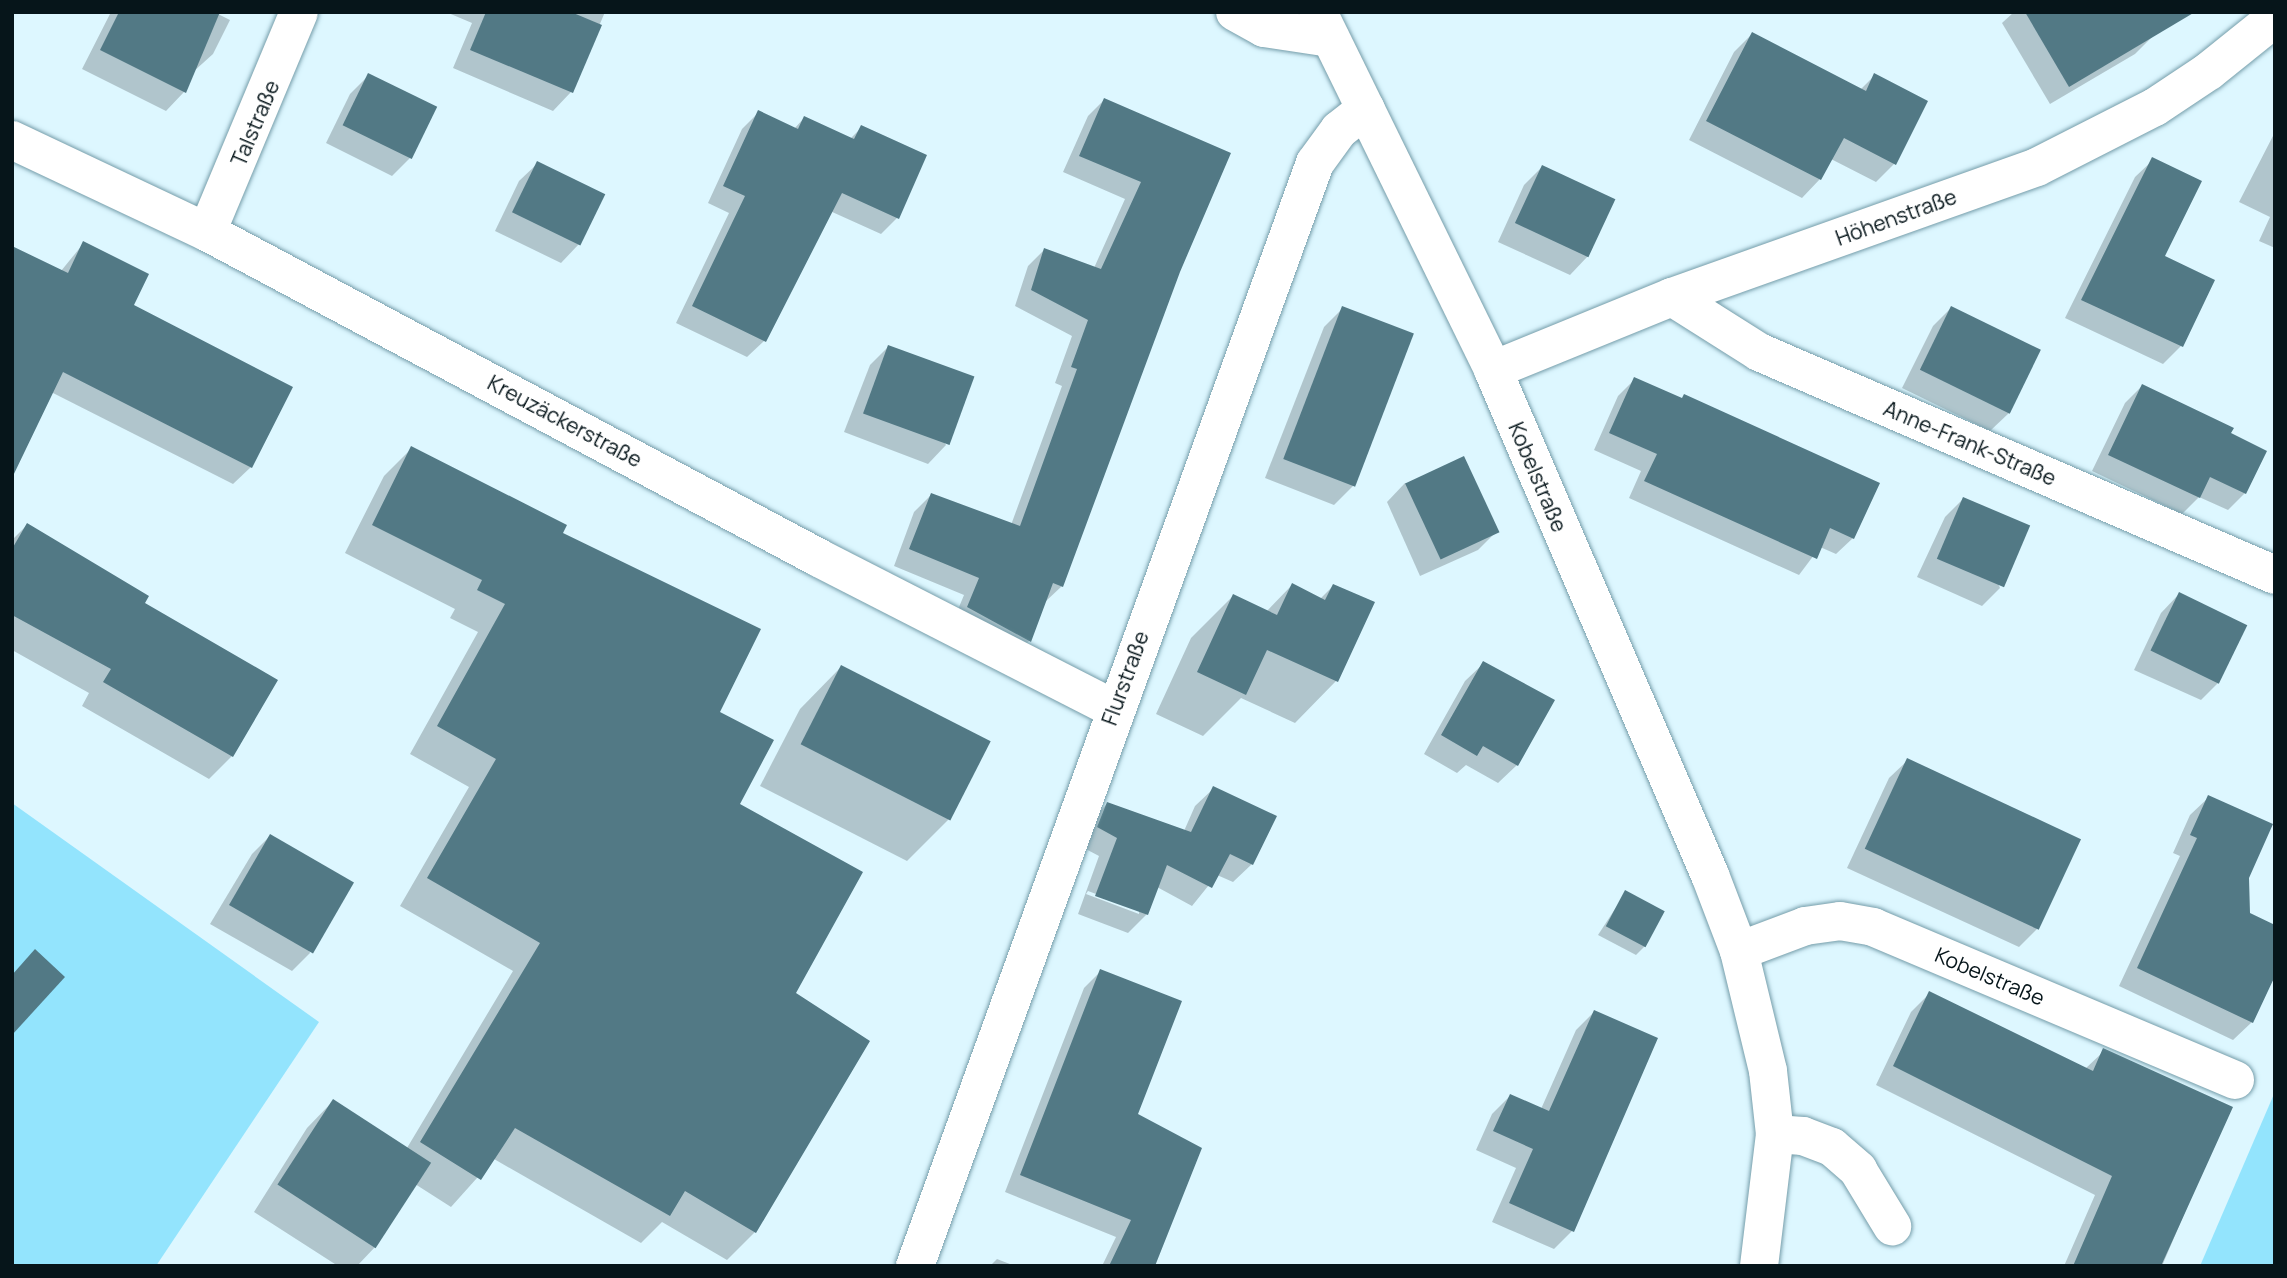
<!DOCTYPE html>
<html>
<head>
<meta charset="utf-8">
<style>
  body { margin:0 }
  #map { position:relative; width:2287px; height:1278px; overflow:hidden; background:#ddf7ff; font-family:Manrope,sans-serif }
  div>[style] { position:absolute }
  .green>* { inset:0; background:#93e4fd }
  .shadow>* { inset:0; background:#0003 }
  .building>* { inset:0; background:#527985; transform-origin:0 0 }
  .roads { filter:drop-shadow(0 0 2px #759daa) drop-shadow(0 0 2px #759daa) }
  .minor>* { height:38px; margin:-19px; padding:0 19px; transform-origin:19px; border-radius:19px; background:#fff }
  span { translate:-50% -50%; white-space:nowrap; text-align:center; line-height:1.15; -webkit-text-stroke:6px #fff; paint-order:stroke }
  .street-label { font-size:21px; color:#06151a }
  .frame { position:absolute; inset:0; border:14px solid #06151a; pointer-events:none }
</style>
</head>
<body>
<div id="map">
  <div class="green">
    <div style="clip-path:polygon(12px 803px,319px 1022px,156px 1266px,12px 1266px)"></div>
    <div style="clip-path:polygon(2274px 1094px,2275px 1266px,2200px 1266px)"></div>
  </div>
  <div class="shadow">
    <div style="clip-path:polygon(111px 12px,214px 12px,230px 20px,213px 54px,193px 72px,184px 92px,166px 111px,82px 69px)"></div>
    <div style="clip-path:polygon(446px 12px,605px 12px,571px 92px,553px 111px,453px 68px,472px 23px)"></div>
    <div style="clip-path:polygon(2014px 12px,2140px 12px,2154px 35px,2135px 54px,2050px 104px,2002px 23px)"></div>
    <div style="clip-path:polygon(1752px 34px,1860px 90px,1875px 75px,1894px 164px,1876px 182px,1831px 159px,1820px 179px,1802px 198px,1689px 140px,1734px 52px)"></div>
    <div style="clip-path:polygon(368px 76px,411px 157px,392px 176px,326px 143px,350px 94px)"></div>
    <div style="clip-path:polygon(1104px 100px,1229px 154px,1178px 272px,1062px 586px,1045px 602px,1029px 641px,1013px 657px,952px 624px,964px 595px,894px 566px,914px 512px,931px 495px,1011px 525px,1062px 386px,1055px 383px,1072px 336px,1015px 306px,1028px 266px,1044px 250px,1094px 268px,1125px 199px,1063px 172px,1088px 116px)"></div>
    <div style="clip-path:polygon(759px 112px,794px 129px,804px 118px,850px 139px,861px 128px,898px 217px,881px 234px,830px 211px,764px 341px,747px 357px,676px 323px,729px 213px,708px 203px,742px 129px)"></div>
    <div style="clip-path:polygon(2275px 132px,2275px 248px,2259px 241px,2270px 217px,2239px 202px)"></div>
    <div style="clip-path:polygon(2153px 160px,2163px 257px,2212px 281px,2181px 346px,2163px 364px,2065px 318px,2135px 177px)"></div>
    <div style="clip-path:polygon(538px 163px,579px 244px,561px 263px,495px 231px,519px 181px)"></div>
    <div style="clip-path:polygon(1542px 167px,1614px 200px,1588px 256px,1570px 275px,1498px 242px,1524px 185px)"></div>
    <div style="clip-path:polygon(83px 244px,251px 467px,233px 484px,51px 392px,61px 271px)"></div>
    <div style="clip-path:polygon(1343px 308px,1353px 486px,1334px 505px,1265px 478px,1324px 327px)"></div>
    <div style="clip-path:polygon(1951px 308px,2009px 413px,1990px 431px,1902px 388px,1933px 326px)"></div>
    <div style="clip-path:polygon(888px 347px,946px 445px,928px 464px,844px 432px,870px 365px)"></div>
    <div style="clip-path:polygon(1635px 379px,1853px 538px,1836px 554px,1820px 547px,1799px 575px,1629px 498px,1641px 471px,1594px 450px,1618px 396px)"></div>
    <div style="clip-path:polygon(2142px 386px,2229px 434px,2245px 493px,2228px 510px,2199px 497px,2182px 514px,2092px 471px,2125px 403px)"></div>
    <div style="clip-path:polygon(412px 448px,561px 534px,718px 713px,738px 805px,794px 993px,755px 1232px,727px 1260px,662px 1222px,641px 1243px,494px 1159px,451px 1207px,415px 1184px,376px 1246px,357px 1266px,338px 1266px,254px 1212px,307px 1128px,333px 1101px,407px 1148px,513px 971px,400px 906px,469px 787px,410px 754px,478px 632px,450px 618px,455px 609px,345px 553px,384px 476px)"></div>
    <div style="clip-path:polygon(1405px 483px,1497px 531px,1478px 550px,1420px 576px,1387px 502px)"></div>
    <div style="clip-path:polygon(1963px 499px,2000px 588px,1982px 606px,1917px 577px,1945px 517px)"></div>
    <div style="clip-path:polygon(27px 525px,143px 604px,232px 756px,209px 779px,82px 706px,89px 693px,12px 650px,12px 540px)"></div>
    <div style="clip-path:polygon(1292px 585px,1320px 599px,1333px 586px,1336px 681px,1295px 723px,1241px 698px,1203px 736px,1156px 714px,1191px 638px,1233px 596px,1266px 612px)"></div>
    <div style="clip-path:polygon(2179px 594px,2219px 682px,2201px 700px,2134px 670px,2161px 613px)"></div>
    <div style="clip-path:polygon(1484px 663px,1517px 765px,1498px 783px,1466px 765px,1457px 773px,1424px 754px,1465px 681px)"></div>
    <div style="clip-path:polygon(841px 667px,949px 819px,907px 861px,760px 786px,800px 709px)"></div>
    <div style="clip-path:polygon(1908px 760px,2037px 929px,2019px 947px,1847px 868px,1889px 778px)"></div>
    <div style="clip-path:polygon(evenodd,1214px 788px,1252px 864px,1233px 882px,1217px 875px,1192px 906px,1157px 887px,1147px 914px,1128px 933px,1078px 914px,1099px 856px,1080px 846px,1089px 822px,1107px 804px,1184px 831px,1195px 806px,1214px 788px,1088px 891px,1139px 910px,1139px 914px,1086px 894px,1088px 891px)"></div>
    <div style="clip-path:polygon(2209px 797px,2247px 878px,2252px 1022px,2233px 1040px,2119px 986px,2180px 856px,2173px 853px,2190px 815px)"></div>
    <div style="clip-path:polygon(270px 836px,310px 953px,292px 971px,210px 924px,252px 854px)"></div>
    <div style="clip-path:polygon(1626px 892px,1645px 946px,1636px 955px,1598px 935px)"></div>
    <div style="clip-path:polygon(1101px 971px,1136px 1115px,1147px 1266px,1102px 1266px,1116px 1237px,1005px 1192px,1084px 988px)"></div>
    <div style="clip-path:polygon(1930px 993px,2085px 1069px,2104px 1051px,2230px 1107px,2162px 1266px,2064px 1266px,2095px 1195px,1876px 1085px,1911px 1012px)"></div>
    <div style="clip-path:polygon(1594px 1012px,1572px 1231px,1554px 1249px,1492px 1222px,1516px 1168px,1476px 1150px,1492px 1114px,1510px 1096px,1541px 1109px,1576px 1030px)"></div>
    <div style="clip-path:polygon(997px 1259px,1015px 1266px,990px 1266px)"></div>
  </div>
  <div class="building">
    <div style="clip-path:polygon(119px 12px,220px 12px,186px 93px,100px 50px)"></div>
    <div style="clip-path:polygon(486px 12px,571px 12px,602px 25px,573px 93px,470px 50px)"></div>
    <div style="clip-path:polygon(2025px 12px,2195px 12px,2069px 87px)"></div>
    <div style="clip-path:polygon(1752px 32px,1866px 91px,1874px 73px,1928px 101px,1896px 165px,1844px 138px,1821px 180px,1706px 121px)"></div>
    <div style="left:368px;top:73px;width:77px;height:58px;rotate:26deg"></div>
    <div style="clip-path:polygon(1104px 98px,1231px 153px,1180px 272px,1063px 587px,1053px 583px,1031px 642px,967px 607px,979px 578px,909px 549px,931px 493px,1020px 526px,1077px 369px,1071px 367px,1088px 320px,1031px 290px,1044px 248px,1101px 269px,1141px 182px,1079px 156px)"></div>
    <div style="clip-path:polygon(758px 110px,798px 129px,804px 116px,854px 139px,861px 125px,927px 155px,899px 219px,842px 193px,766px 342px,692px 306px,745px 196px,723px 186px)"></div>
    <div style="clip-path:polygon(2152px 157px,2202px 181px,2165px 256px,2215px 280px,2183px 347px,2081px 300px)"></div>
    <div style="left:537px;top:161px;width:76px;height:57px;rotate:26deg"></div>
    <div style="left:1542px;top:165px;width:81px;height:64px;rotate:25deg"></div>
    <div style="clip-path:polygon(83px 241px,149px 274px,134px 305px,293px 387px,252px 468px,63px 372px,12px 478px,12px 246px,68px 273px)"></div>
    <div style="left:1342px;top:306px;width:77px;height:164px;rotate:21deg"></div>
    <div style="left:1951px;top:306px;width:100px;height:71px;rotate:26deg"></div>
    <div style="left:888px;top:345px;width:92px;height:73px;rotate:20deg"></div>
    <div style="clip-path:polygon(1634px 377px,1682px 398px,1684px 394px,1880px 483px,1854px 539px,1830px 528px,1817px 559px,1644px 481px,1657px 454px,1609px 433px)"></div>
    <div style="clip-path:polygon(2142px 384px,2234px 428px,2231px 433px,2267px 451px,2246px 494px,2210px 477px,2200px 498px,2108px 455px)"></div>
    <div style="clip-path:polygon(411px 446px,567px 525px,563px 533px,761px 629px,720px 712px,774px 740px,740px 804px,863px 872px,796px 993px,870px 1041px,756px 1233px,685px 1191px,670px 1216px,515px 1128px,481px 1180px,420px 1142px,540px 943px,427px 878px,496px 759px,437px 726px,505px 604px,477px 590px,482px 580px,372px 525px)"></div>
    <div style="left:1464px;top:456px;width:84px;height:65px;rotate:65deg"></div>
    <div style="left:1963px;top:497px;width:73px;height:67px;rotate:23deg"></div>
    <div style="clip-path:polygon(27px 523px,149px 596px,145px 603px,278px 680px,233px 757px,103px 682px,111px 669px,12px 615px,12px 549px)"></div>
    <div style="clip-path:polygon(1292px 583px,1325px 600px,1333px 584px,1375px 602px,1338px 682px,1267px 650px,1246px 695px,1197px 672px,1233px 594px,1277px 615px)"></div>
    <div style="left:2179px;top:592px;width:76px;height:65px;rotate:26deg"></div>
    <div style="clip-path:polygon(1483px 661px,1555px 700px,1518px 766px,1483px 746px,1477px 756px,1441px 735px)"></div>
    <div style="left:841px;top:665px;width:168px;height:89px;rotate:27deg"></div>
    <div style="left:1907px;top:758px;width:192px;height:100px;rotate:25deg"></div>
    <div style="clip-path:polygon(1213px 786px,1277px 816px,1253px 865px,1230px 854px,1212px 888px,1167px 865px,1148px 915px,1095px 896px,1117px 838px,1097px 827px,1107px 802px,1191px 832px)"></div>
    <div style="clip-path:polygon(2208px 795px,2273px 824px,2249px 878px,2250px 913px,2275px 925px,2275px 976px,2253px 1023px,2137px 968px,2197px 838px,2190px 835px)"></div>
    <div style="left:270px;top:834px;width:97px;height:82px;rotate:30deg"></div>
    <div style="left:1625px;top:890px;width:45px;height:41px;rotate:28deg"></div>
    <div style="clip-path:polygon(35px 949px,65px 977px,12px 1035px,12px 975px)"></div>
    <div style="clip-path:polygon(1100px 969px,1182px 1001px,1138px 1114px,1202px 1148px,1155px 1266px,1109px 1266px,1131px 1220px,1020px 1175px)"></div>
    <div style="clip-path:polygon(1929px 991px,2093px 1071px,2103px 1048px,2233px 1107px,2161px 1266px,2073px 1266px,2112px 1176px,1893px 1066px)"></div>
    <div style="clip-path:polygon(1594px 1010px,1658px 1038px,1574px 1232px,1509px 1203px,1533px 1149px,1493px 1131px,1510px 1094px,1549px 1111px)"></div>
    <div style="left:333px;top:1099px;width:117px;height:102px;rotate:33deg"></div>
  </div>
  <div class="roads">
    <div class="minor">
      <div style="left:1235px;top:12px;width:33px;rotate:29deg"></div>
      <div style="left:1264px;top:28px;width:67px;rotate:8.6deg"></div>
      <div style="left:1318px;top:12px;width:398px;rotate:63.9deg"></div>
      <div style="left:1493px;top:370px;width:550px;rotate:66.75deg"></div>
      <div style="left:1710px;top:875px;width:81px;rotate:69.1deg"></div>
      <div style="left:1739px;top:951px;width:123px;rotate:76.4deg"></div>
      <div style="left:1768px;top:1071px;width:63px;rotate:83.7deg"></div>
      <div style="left:1775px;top:1134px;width:133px;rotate:96.9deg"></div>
      <div style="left:12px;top:140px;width:216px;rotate:25.3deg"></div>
      <div style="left:207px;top:232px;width:693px;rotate:28.04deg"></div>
      <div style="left:819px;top:558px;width:331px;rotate:27.1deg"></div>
      <div style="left:207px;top:232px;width:238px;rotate:-67.3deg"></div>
      <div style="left:1672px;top:297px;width:103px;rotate:32.3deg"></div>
      <div style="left:1759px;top:352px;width:562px;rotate:23.37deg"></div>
      <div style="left:1493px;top:370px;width:193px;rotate:-22.2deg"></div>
      <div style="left:1672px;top:297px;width:387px;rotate:-19.6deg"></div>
      <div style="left:2037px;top:167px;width:132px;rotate:-27deg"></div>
      <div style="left:2155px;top:107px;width:65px;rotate:-33.7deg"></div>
      <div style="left:2209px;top:71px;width:85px;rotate:-38.8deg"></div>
      <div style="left:1739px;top:951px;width:71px;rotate:-20.7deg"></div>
      <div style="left:1805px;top:926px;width:35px;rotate:-8deg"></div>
      <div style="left:1840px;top:921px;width:34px;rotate:10deg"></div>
      <div style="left:1873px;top:927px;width:393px;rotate:22.9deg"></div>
      <div style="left:1775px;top:1134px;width:28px;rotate:4deg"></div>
      <div style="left:1803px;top:1136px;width:31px;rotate:21deg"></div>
      <div style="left:1832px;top:1147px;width:35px;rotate:41deg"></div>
      <div style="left:1858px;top:1170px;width:66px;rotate:58.7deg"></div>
      <div style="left:915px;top:1266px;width:1173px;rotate:-70.07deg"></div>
      <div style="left:1315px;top:163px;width:41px;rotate:-54deg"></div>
      <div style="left:1339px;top:130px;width:34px;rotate:-38deg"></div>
    </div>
  </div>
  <div class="street-label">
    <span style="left:255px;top:123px;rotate:-67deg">Talstraße</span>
    <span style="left:1896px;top:217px;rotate:-20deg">Höhenstraße</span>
    <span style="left:565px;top:421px;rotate:28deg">Kreuzäckerstraße</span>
    <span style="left:1970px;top:443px;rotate:23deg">Anne-Frank-Straße</span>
    <span style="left:1538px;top:477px;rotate:67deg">Kobelstraße</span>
    <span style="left:1125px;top:678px;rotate:-70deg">Flurstraße</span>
    <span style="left:1990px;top:976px;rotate:23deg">Kobelstraße</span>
  </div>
  <div class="frame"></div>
</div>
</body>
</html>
